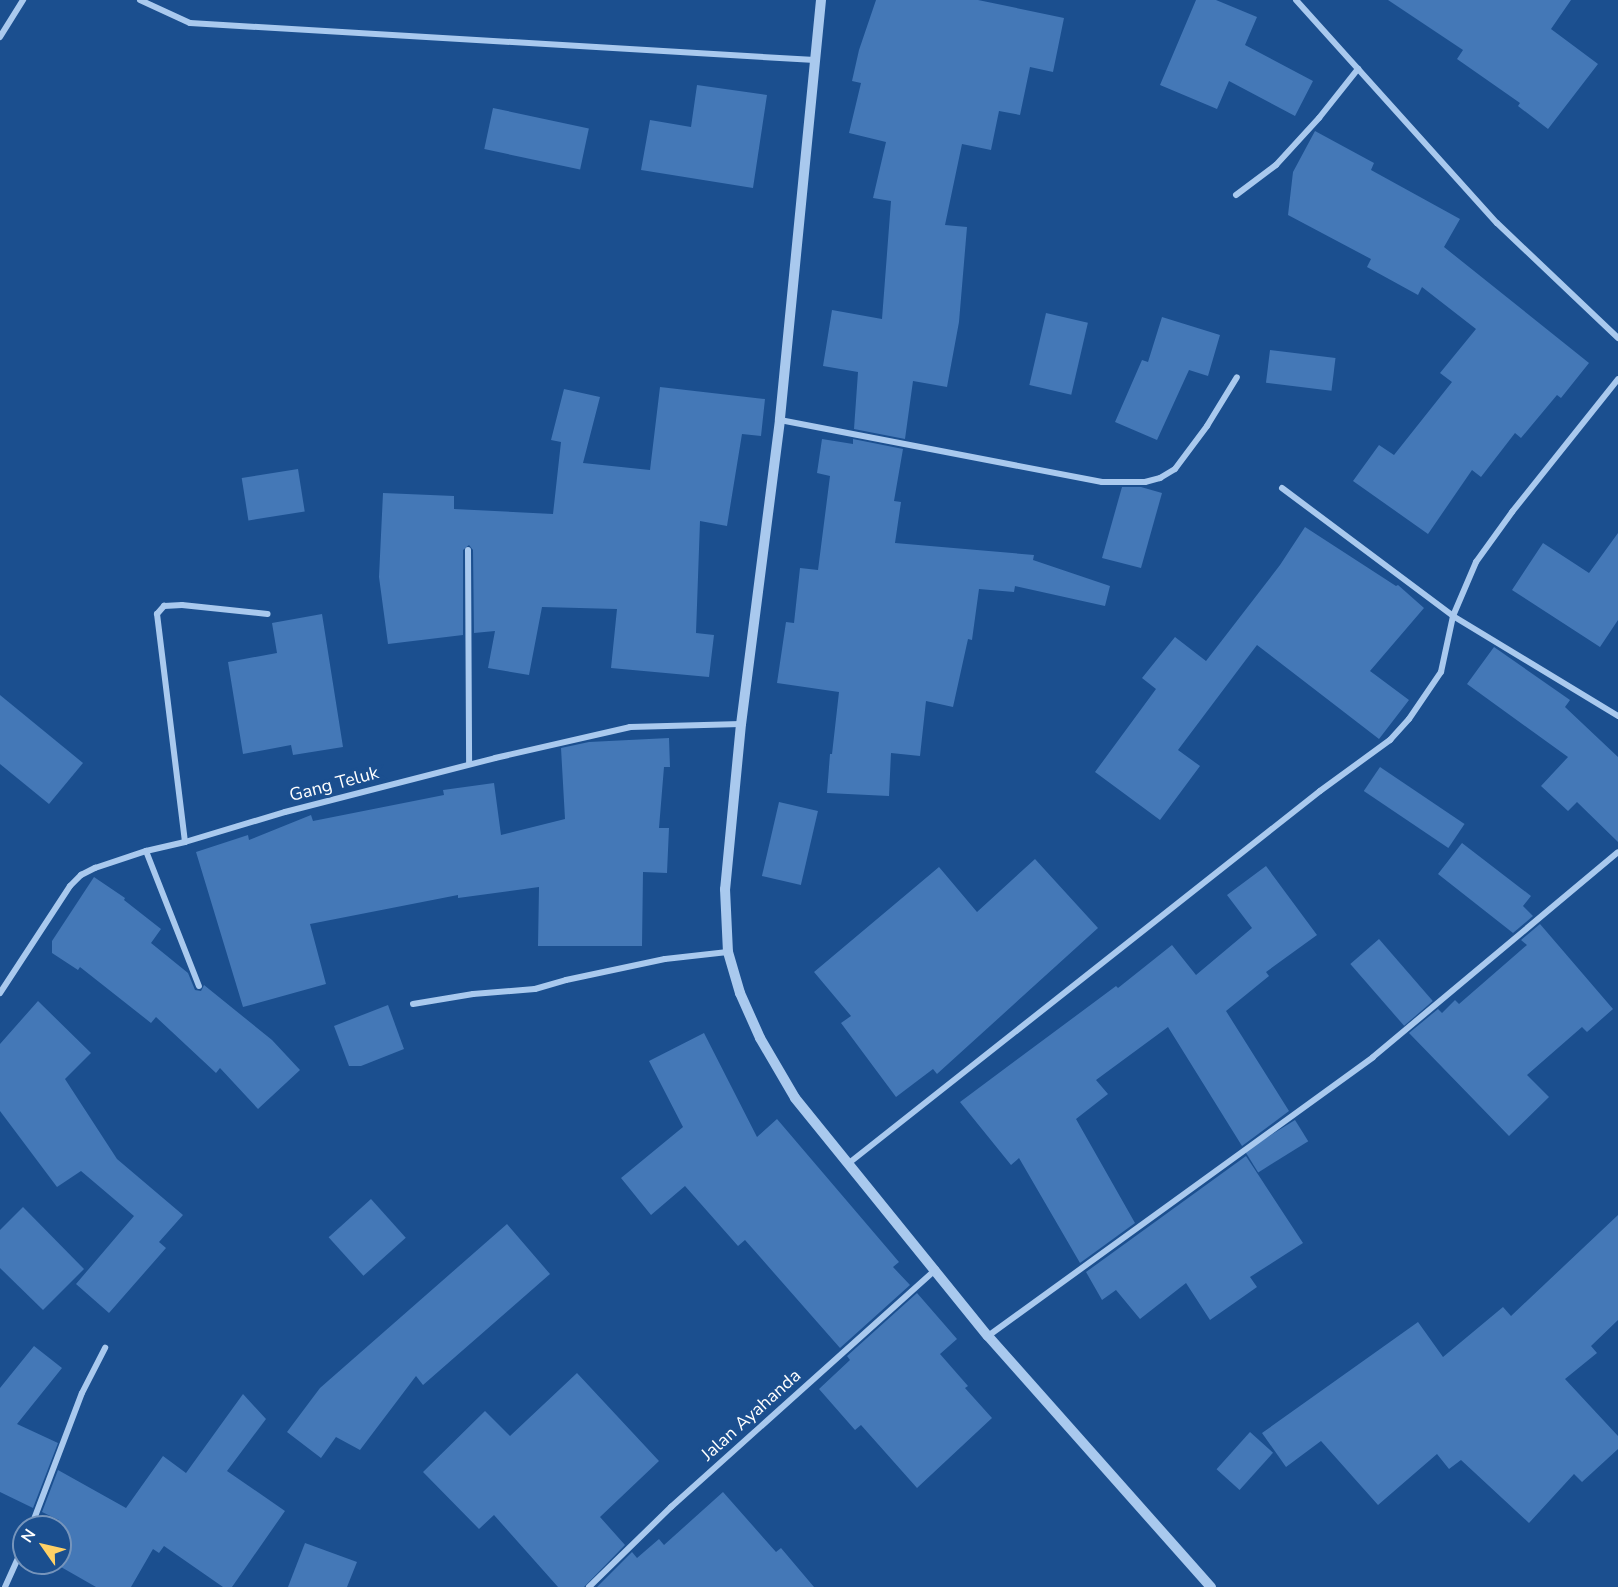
<!DOCTYPE html>
<html>
<head>
<meta charset="utf-8">
<style>
  body { margin:0 }
  #map { position:relative; width:1618px; height:1587px; overflow:hidden; background:#1b4f8f; font-family:"Nunito Sans",sans-serif }
  div>[style] { position:absolute }
  .building>* { inset:0; background:#4478b7; transform-origin:0 0 }
  .minor>* { height:6px; margin:-3px; padding:0 3px; transform-origin:3px; border-radius:3px; background:#a9c9ee }
  .tertiary>* { height:10px; margin:-5px; padding:0 5px; transform-origin:5px; border-radius:5px; background:#a9c9ee }
  span { translate:-50% -50%; white-space:nowrap; text-align:center; line-height:1.15; -webkit-text-stroke:6px #1b4f8f; paint-order:stroke }
  .street-label { font-size:18px; color:#fff }
  .north { position:absolute; left:12px; top:1515px; width:60px; height:60px; box-sizing:border-box; background:#1b4f8f; border:2px solid #7695bc; border-radius:50%; rotate:304deg; font-size:16px; font-weight:700; line-height:24px; text-align:center; color:#fff }
  .north::after { content:''; display:block; margin:auto; width:21px; height:27px; background:#ffd166; clip-path:polygon(50% 0,100% 100%,50% 72%,0 100%) }
</style>
</head>
<body>
<div id="map">
  <div class="building">
    <div style="clip-path:polygon(876px 0,978px 0,1064px 18px,1053px 72px,1030px 67px,1020px 115px,999px 111px,991px 150px,962px 144px,945px 225px,967px 227px,959px 322px,947px 387px,913px 381px,905px 439px,854px 429px,858px 372px,823px 366px,832px 310px,882px 319px,891px 201px,873px 198px,886px 142px,849px 133px,861px 83px,852px 81px,859px 50px)"></div>
    <div style="clip-path:polygon(1196px 0,1216px 0,1257px 17px,1245px 45px,1313px 81px,1295px 116px,1229px 81px,1217px 109px,1160px 85px)"></div>
    <div style="clip-path:polygon(1388px 0,1571px 0,1551px 29px,1598px 64px,1548px 129px,1518px 106px,1520px 103px,1457px 59px,1463px 50px)"></div>
    <div style="clip-path:polygon(697px 85px,767px 95px,753px 188px,641px 170px,650px 120px,691px 127px)"></div>
    <div style="left:493px;top:108px;width:98px;height:42px;rotate:12deg"></div>
    <div style="clip-path:polygon(1315px 131px,1374px 163px,1371px 170px,1460px 219px,1444px 247px,1589px 363px,1561px 398px,1557px 395px,1521px 438px,1515px 433px,1481px 477px,1472px 470px,1428px 534px,1353px 481px,1379px 445px,1394px 455px,1452px 382px,1440px 373px,1476px 329px,1422px 287px,1418px 295px,1367px 267px,1371px 259px,1288px 215px,1293px 172px)"></div>
    <div style="left:1046px;top:313px;width:43px;height:74px;rotate:13deg"></div>
    <div style="clip-path:polygon(1162px 317px,1220px 335px,1208px 376px,1189px 370px,1157px 440px,1115px 422px,1142px 360px,1148px 362px)"></div>
    <div style="left:1270px;top:350px;width:66px;height:33px;rotate:7deg"></div>
    <div style="clip-path:polygon(660px 387px,765px 399px,761px 436px,742px 434px,727px 526px,700px 521px,696px 633px,714px 635px,709px 677px,611px 668px,617px 609px,542px 607px,529px 675px,488px 668px,495px 631px,474px 633px,473px 550px,469px 545px,463px 550px,463px 635px,388px 644px,379px 577px,383px 493px,454px 496px,454px 509px,553px 514px,561px 442px,551px 440px,564px 389px,600px 397px,583px 463px,650px 470px)"></div>
    <div style="clip-path:polygon(822px 439px,853px 444px,853px 439px,903px 449px,894px 501px,901px 502px,895px 543px,1034px 555px,1033px 560px,1110px 586px,1105px 606px,1015px 586px,1014px 592px,979px 589px,972px 640px,968px 639px,953px 707px,926px 701px,920px 756px,891px 753px,889px 796px,827px 793px,830px 754px,832px 754px,839px 692px,777px 683px,786px 622px,794px 623px,800px 568px,818px 570px,830px 476px,817px 473px)"></div>
    <div style="left:298px;top:469px;width:43px;height:57px;rotate:81deg"></div>
    <div style="clip-path:polygon(1122px 487px,1141px 487px,1162px 493px,1141px 568px,1102px 558px)"></div>
    <div style="clip-path:polygon(1305px 527px,1396px 586px,1398px 585px,1424px 608px,1370px 671px,1409px 700px,1379px 739px,1257px 645px,1178px 750px,1200px 766px,1160px 820px,1095px 772px,1156px 689px,1142px 678px,1175px 637px,1206px 661px,1280px 565px)"></div>
    <div style="clip-path:polygon(1618px 533px,1618px 620px,1600px 647px,1512px 590px,1543px 543px,1589px 573px)"></div>
    <div style="clip-path:polygon(322px 614px,343px 747px,293px 755px,291px 745px,243px 754px,228px 662px,277px 653px,272px 623px)"></div>
    <div style="clip-path:polygon(1494px 647px,1570px 700px,1565px 707px,1618px 757px,1618px 842px,1577px 802px,1568px 811px,1541px 786px,1568px 757px,1467px 684px)"></div>
    <div style="clip-path:polygon(0 695px,83px 763px,49px 804px,0 764px)"></div>
    <div style="clip-path:polygon(669px 738px,670px 767px,664px 767px,659px 828px,669px 828px,667px 873px,643px 872px,642px 946px,538px 946px,539px 887px,458px 898px,458px 895px,310px 924px,326px 984px,243px 1007px,196px 852px,248px 835px,249px 840px,311px 815px,313px 821px,444px 795px,443px 790px,494px 783px,501px 835px,565px 819px,561px 748px,589px 742px)"></div>
    <div style="left:1380px;top:767px;width:102px;height:29px;rotate:34deg"></div>
    <div style="left:779px;top:802px;width:40px;height:76px;rotate:13deg"></div>
    <div style="clip-path:polygon(1462px 843px,1531px 896px,1523px 906px,1533px 916px,1513px 933px,1438px 874px)"></div>
    <div style="clip-path:polygon(1035px 859px,1098px 928px,937px 1074px,933px 1069px,896px 1097px,841px 1023px,851px 1016px,814px 972px,939px 867px,977px 912px)"></div>
    <div style="clip-path:polygon(1266px 866px,1317px 935px,1266px 972px,1269px 976px,1226px 1011px,1289px 1111px,1242px 1146px,1168px 1027px,1096px 1080px,1108px 1094px,1076px 1119px,1135px 1223px,1080px 1263px,1019px 1158px,1011px 1165px,960px 1102px,1116px 986px,1118px 988px,1172px 945px,1196px 975px,1252px 928px,1227px 895px)"></div>
    <div style="clip-path:polygon(94px 877px,125px 898px,124px 900px,161px 929px,151px 943px,188px 973px,195px 990px,201px 991px,204px 985px,272px 1040px,300px 1070px,258px 1109px,220px 1068px,216px 1073px,156px 1017px,151px 1023px,80px 967px,78px 970px,52px 953px,52px 941px)"></div>
    <div style="clip-path:polygon(1540px 924px,1613px 1009px,1587px 1032px,1582px 1027px,1527px 1075px,1549px 1097px,1509px 1136px,1409px 1033px,1438px 1009px,1442px 1013px,1455px 1000px,1459px 1004px,1527px 945px,1521px 940px)"></div>
    <div style="left:1379px;top:939px;width:82px;height:38px;rotate:49deg"></div>
    <div style="clip-path:polygon(38px 1001px,91px 1053px,65px 1079px,117px 1159px,183px 1215px,159px 1242px,166px 1248px,109px 1313px,76px 1284px,134px 1216px,81px 1171px,57px 1187px,0 1111px,0 1044px)"></div>
    <div style="clip-path:polygon(388px 1005px,404px 1049px,361px 1066px,349px 1066px,334px 1026px)"></div>
    <div style="clip-path:polygon(704px 1033px,757px 1137px,777px 1119px,899px 1262px,893px 1267px,910px 1285px,840px 1348px,745px 1240px,738px 1246px,685px 1186px,651px 1215px,621px 1178px,683px 1127px,649px 1061px)"></div>
    <div style="left:1295px;top:1120px;width:25px;height:59px;rotate:58deg"></div>
    <div style="clip-path:polygon(1246px 1156px,1303px 1243px,1250px 1277px,1257px 1287px,1210px 1320px,1186px 1283px,1140px 1319px,1116px 1290px,1102px 1300px,1086px 1272px)"></div>
    <div style="left:371px;top:1199px;width:52px;height:57px;rotate:48deg"></div>
    <div style="clip-path:polygon(23px 1207px,84px 1269px,43px 1310px,0 1268px,0 1230px)"></div>
    <div style="clip-path:polygon(1618px 1215px,1618px 1320px,1591px 1346px,1597px 1353px,1565px 1379px,1618px 1436px,1618px 1449px,1582px 1482px,1574px 1474px,1529px 1523px,1461px 1460px,1449px 1469px,1437px 1454px,1378px 1505px,1321px 1441px,1286px 1467px,1262px 1433px,1418px 1322px,1443px 1357px,1503px 1307px,1511px 1316px)"></div>
    <div style="clip-path:polygon(507px 1224px,550px 1274px,423px 1385px,416px 1376px,360px 1450px,336px 1437px,321px 1458px,287px 1432px,320px 1388px)"></div>
    <div style="clip-path:polygon(917px 1293px,957px 1339px,940px 1354px,968px 1386px,965px 1388px,992px 1418px,917px 1488px,861px 1425px,855px 1430px,819px 1389px,850px 1360px,847px 1356px)"></div>
    <div style="clip-path:polygon(34px 1346px,62px 1368px,17px 1424px,58px 1443px,33px 1508px,0 1492px,0 1388px)"></div>
    <div style="clip-path:polygon(577px 1373px,659px 1461px,600px 1517px,625px 1545px,584px 1587px,558px 1587px,494px 1515px,479px 1529px,423px 1472px,485px 1411px,510px 1436px)"></div>
    <div style="clip-path:polygon(243px 1394px,266px 1419px,227px 1471px,285px 1511px,232px 1587px,223px 1587px,164px 1546px,159px 1553px,153px 1549px,131px 1587px,96px 1587px,54px 1563px,60px 1563px,60px 1527px,55px 1527px,59px 1520px,42px 1512px,58px 1470px,126px 1508px,163px 1456px,186px 1473px)"></div>
    <div style="left:1250px;top:1432px;width:31px;height:50px;rotate:42deg"></div>
    <div style="clip-path:polygon(723px 1492px,776px 1552px,781px 1548px,814px 1587px,597px 1587px,632px 1552px,637px 1558px,659px 1539px,664px 1545px)"></div>
    <div style="clip-path:polygon(305px 1543px,357px 1562px,347px 1587px,288px 1587px)"></div>
  </div>
  <div class="minor">
    <div style="left:140px;top:0;width:55px;rotate:24.7deg"></div>
    <div style="left:190px;top:23px;width:626px;rotate:3.39deg"></div>
    <div style="left:1296px;top:0;width:300px;rotate:48deg"></div>
    <div style="left:1497px;top:223px;width:167px;rotate:43.5deg"></div>
    <div style="left:0;top:37px;width:44px;rotate:-58.1deg"></div>
    <div style="left:1236px;top:195px;width:50px;rotate:-36.9deg"></div>
    <div style="left:1276px;top:165px;width:64px;rotate:-47.5deg"></div>
    <div style="left:1319px;top:118px;width:63px;rotate:-51.5deg"></div>
    <div style="left:780px;top:420px;width:328px;rotate:10.9deg"></div>
    <div style="left:1102px;top:482px;width:43px"></div>
    <div style="left:1145px;top:482px;width:16px;rotate:-15deg"></div>
    <div style="left:1160px;top:478px;width:17px;rotate:-31deg"></div>
    <div style="left:1175px;top:469px;width:54px;rotate:-53.3deg"></div>
    <div style="left:1207px;top:426px;width:57px;rotate:-58.5deg"></div>
    <div style="left:1282px;top:488px;width:214px;rotate:36.8deg"></div>
    <div style="left:1453px;top:616px;width:193px;rotate:31.2deg"></div>
    <div style="left:468px;top:550px;width:214px;rotate:89.7deg"></div>
    <div style="left:185px;top:842px;width:230px;rotate:-97deg"></div>
    <div style="left:157px;top:614px;width:11px;rotate:-49deg"></div>
    <div style="left:164px;top:606px;width:18px;rotate:-3deg"></div>
    <div style="left:182px;top:605px;width:86px;rotate:6deg"></div>
    <div style="left:146px;top:851px;width:145px;rotate:68.6deg"></div>
    <div style="left:0;top:993px;width:128px;rotate:-56.8deg"></div>
    <div style="left:70px;top:886px;width:16px;rotate:-45deg"></div>
    <div style="left:81px;top:875px;width:16px;rotate:-27deg"></div>
    <div style="left:95px;top:868px;width:54px;rotate:-18.4deg"></div>
    <div style="left:146px;top:851px;width:40px;rotate:-13deg"></div>
    <div style="left:185px;top:842px;width:104px;rotate:-16.7deg"></div>
    <div style="left:285px;top:812px;width:217px;rotate:-14.4deg"></div>
    <div style="left:495px;top:758px;width:139px;rotate:-12.9deg"></div>
    <div style="left:630px;top:727px;width:111px;rotate:-1.5deg"></div>
    <div style="left:413px;top:1004px;width:61px;rotate:-9.5deg"></div>
    <div style="left:473px;top:994px;width:62px;rotate:-4.6deg"></div>
    <div style="left:535px;top:989px;width:32px;rotate:-16deg"></div>
    <div style="left:566px;top:980px;width:101px;rotate:-12deg"></div>
    <div style="left:665px;top:959px;width:63px;rotate:-6.3deg"></div>
    <div style="left:849px;top:1163px;width:600px;rotate:-38.3deg"></div>
    <div style="left:1320px;top:791px;width:87px;rotate:-36.1deg"></div>
    <div style="left:1390px;top:740px;width:28px;rotate:-48deg"></div>
    <div style="left:1409px;top:719px;width:57px;rotate:-55.8deg"></div>
    <div style="left:1441px;top:672px;width:57px;rotate:-77.9deg"></div>
    <div style="left:1453px;top:616px;width:59px;rotate:-66.9deg"></div>
    <div style="left:1476px;top:562px;width:62px;rotate:-54.2deg"></div>
    <div style="left:1512px;top:512px;width:170px;rotate:-51.4deg"></div>
    <div style="left:988px;top:1336px;width:475px;rotate:-35.9deg"></div>
    <div style="left:1373px;top:1057px;width:319px;rotate:-39.9deg"></div>
    <div style="left:31px;top:1527px;width:143px;rotate:-69.2deg"></div>
    <div style="left:82px;top:1393px;width:51px;rotate:-62.9deg"></div>
    <div style="left:5px;top:1587px;width:46px;rotate:-65.7deg"></div>
    <div style="left:589px;top:1587px;width:115px;rotate:-44.3deg"></div>
    <div style="left:671px;top:1507px;width:356px;rotate:-41.9deg"></div>
  </div>
  <div class="tertiary">
    <div style="left:821px;top:0;width:422px;rotate:95.6deg"></div>
    <div style="left:780px;top:420px;width:306px;rotate:97.3deg"></div>
    <div style="left:741px;top:724px;width:166px;rotate:95.5deg"></div>
    <div style="left:725px;top:889px;width:63px;rotate:87.3deg"></div>
    <div style="left:728px;top:952px;width:43px;rotate:73.7deg"></div>
    <div style="left:740px;top:993px;width:49px;rotate:66deg"></div>
    <div style="left:760px;top:1038px;width:69px;rotate:59.7deg"></div>
    <div style="left:795px;top:1098px;width:306px;rotate:51deg"></div>
    <div style="left:988px;top:1336px;width:336px;rotate:48.4deg"></div>
  </div>
  <div class="street-label">
    <span style="left:334px;top:784px;rotate:-15deg">Gang Teluk</span>
    <span style="left:751px;top:1415px;rotate:-42deg">Jalan Ayahanda</span>
  </div>
  <div class="north">N</div>
</div>
</body>
</html>
